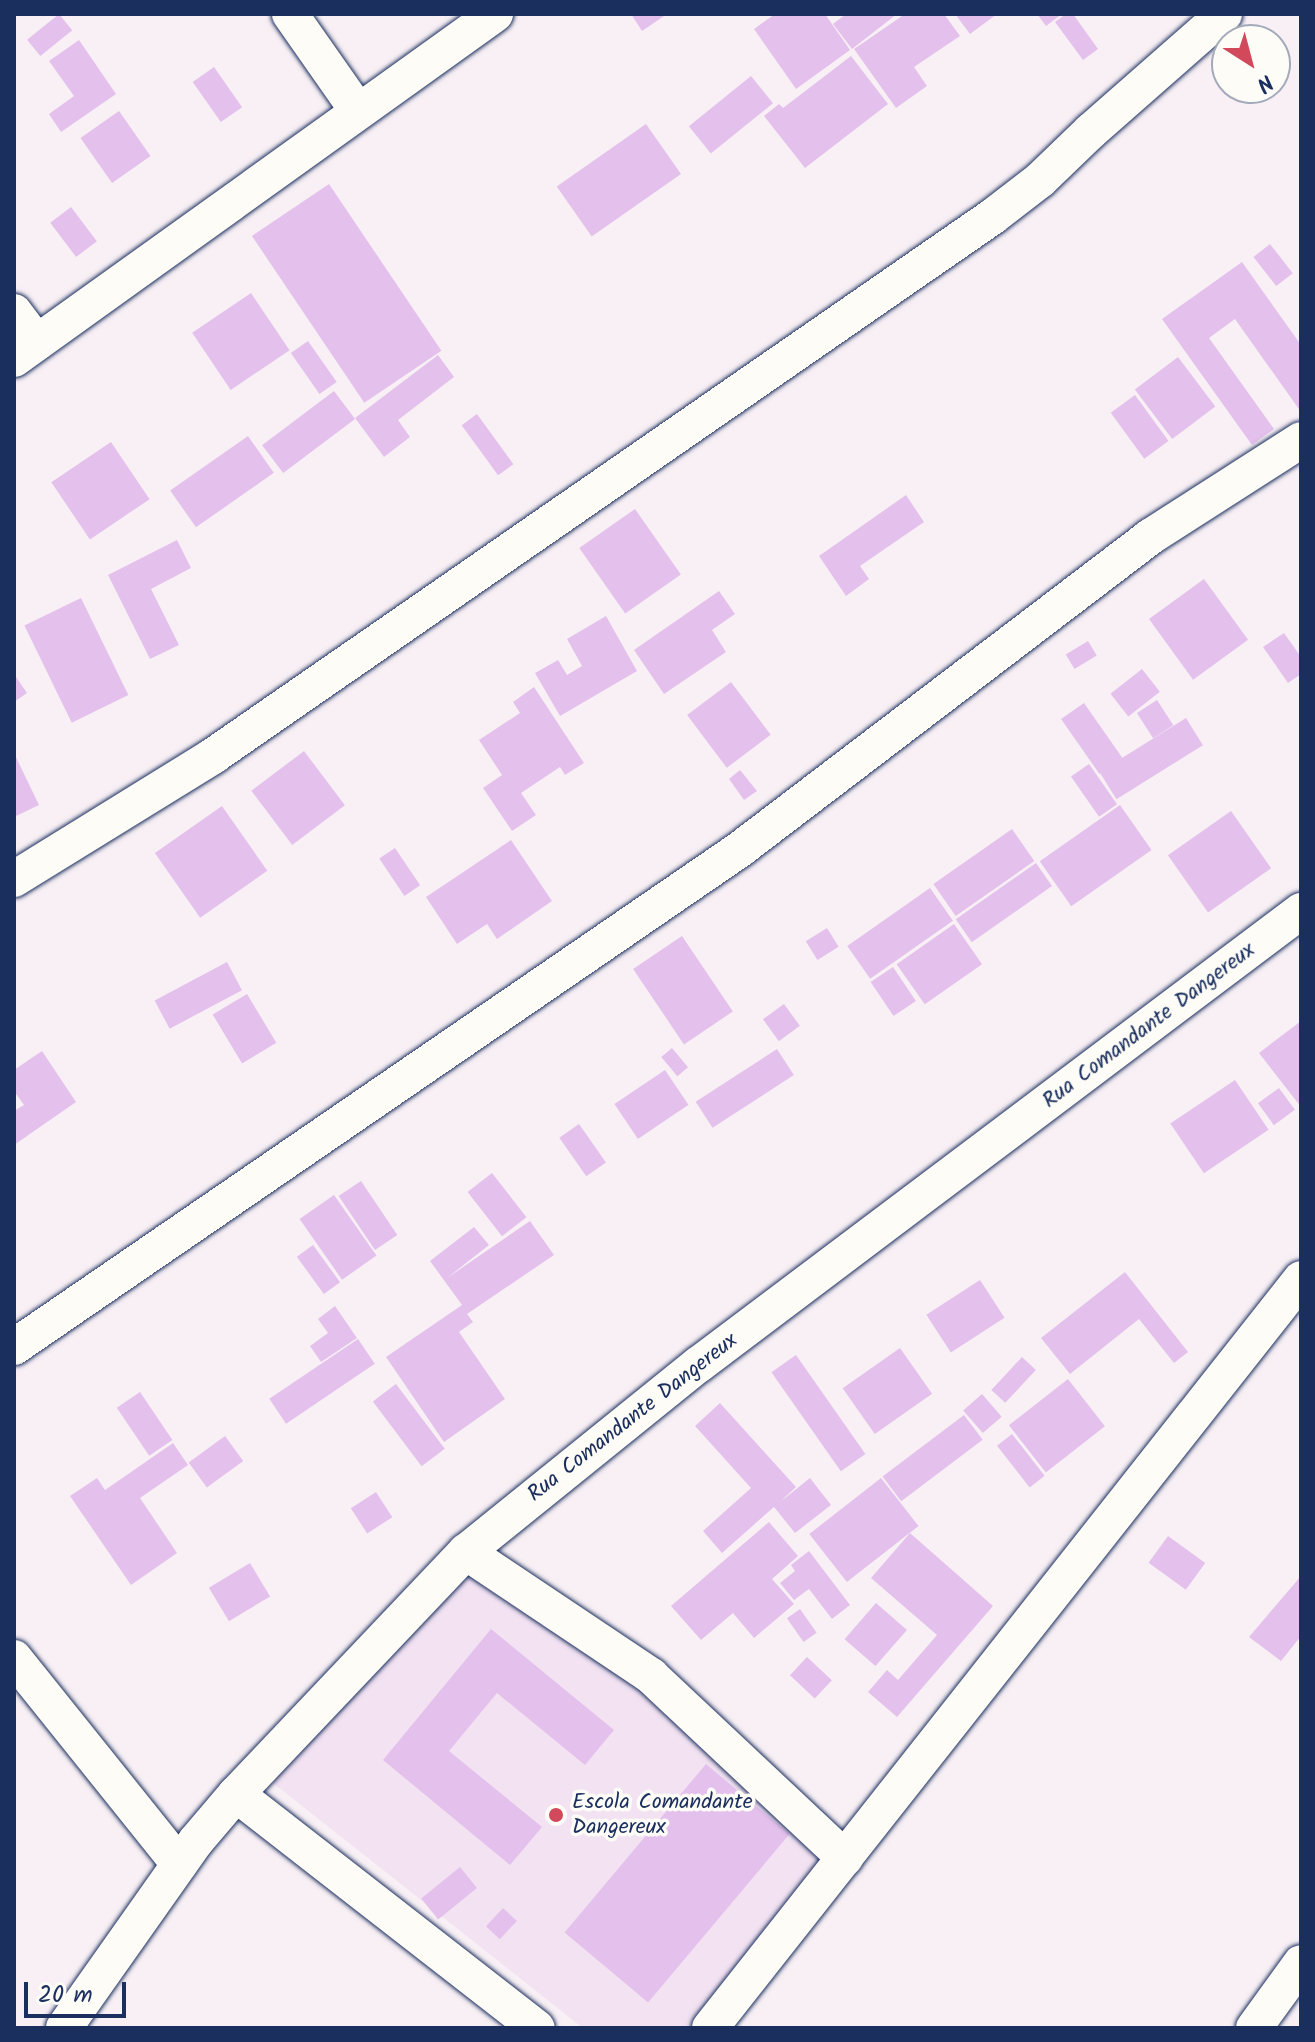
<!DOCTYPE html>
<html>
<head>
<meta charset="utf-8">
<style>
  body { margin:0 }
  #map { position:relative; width:1315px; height:2042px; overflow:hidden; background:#f8f0f5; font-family:Kalam,sans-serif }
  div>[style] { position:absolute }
  .built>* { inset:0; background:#f2e2f2 }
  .building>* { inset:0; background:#e4c1ec; transform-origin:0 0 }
  .roads { filter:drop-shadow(0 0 2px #1b2f5e) drop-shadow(0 0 2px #1b2f5e) }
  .minor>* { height:36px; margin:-18px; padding:0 18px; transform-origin:18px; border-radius:18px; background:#fdfcf7 }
  .dots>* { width:22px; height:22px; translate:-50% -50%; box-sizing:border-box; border:4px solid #fdfcf7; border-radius:50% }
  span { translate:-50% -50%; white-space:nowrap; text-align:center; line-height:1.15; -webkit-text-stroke:7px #fdfcf7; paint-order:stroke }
  .street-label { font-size:22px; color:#1b2f5e }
  .poi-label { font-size:22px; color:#1b2f5e }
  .left { translate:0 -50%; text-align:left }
  .frame { position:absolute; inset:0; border:16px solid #1b2f5e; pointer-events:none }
  .north { position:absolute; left:1211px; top:24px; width:80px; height:80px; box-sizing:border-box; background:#fdfcf7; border:2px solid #a3aaba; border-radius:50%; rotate:144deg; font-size:22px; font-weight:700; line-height:32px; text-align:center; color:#1b2f5e }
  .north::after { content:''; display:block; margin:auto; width:28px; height:36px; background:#d1495b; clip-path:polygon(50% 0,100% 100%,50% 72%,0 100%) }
  .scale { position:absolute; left:24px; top:1982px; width:102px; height:36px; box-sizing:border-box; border:4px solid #1b2f5e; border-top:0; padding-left:10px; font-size:24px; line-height:28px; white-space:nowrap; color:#1b2f5e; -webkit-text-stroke:6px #fdfcf7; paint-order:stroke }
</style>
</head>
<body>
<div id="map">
  <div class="built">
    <div style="clip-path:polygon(466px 1552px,651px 1676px,845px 1858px,710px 2028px,583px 2028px,258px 1771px)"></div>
  </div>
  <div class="building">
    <div style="left:59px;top:14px;width:21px;height:41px;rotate:51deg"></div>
    <div style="clip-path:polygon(631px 14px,667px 14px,642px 31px)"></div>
    <div style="clip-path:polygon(775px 14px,825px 14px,850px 50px,796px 89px,754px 29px)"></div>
    <div style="clip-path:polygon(846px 14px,897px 14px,852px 49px,833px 24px)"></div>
    <div style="clip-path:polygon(905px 14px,944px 14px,960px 36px,914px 67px,927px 86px,896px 108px,854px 49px)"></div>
    <div style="clip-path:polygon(955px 14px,997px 14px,970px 34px)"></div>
    <div style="clip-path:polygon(1037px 14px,1062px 14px,1046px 26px)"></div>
    <div style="clip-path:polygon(1066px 14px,1073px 14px,1098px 49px,1083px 60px,1055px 22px)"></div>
    <div style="clip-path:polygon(79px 40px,116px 94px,61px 132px,49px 114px,74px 96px,49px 61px)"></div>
    <div style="clip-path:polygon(851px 56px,888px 104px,805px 168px,764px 116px,779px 104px,783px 108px)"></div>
    <div style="left:214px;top:67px;width:49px;height:26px;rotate:55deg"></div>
    <div style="left:751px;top:76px;width:35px;height:80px;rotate:51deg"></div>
    <div style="left:119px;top:111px;width:55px;height:47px;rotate:55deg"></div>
    <div style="left:646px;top:124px;width:61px;height:109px;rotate:55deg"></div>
    <div style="left:329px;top:184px;width:201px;height:93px;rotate:56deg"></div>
    <div style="left:71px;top:207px;width:43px;height:26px;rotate:53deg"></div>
    <div style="left:1270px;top:244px;width:37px;height:21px;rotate:52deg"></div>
    <div style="clip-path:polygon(1242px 262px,1301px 345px,1301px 412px,1235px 319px,1209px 338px,1274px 429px,1252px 445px,1162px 319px)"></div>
    <div style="left:251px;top:293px;width:69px;height:71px;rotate:56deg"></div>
    <div style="left:308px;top:341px;width:50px;height:21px;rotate:55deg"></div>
    <div style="clip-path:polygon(438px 355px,454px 377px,398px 420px,410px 437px,384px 457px,355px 418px)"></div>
    <div style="left:1178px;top:357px;width:62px;height:54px;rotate:53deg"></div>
    <div style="left:334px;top:391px;width:35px;height:90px;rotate:53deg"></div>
    <div style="left:1135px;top:395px;width:57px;height:30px;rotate:54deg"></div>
    <div style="left:477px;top:414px;width:62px;height:19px;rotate:54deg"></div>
    <div style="left:248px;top:436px;width:45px;height:95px;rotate:55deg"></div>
    <div style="left:111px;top:442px;width:69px;height:72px;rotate:56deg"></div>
    <div style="clip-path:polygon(906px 495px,924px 522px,860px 566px,869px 579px,846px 596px,819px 556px)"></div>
    <div style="left:635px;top:509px;width:80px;height:68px;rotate:55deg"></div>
    <div style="clip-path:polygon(177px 540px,191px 568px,151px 589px,179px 645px,150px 659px,108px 575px)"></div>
    <div style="left:1204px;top:579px;width:75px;height:68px;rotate:54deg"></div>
    <div style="clip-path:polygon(719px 591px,735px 614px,712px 630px,726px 652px,664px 694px,634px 650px)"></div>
    <div style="left:81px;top:598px;width:108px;height:63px;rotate:64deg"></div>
    <div style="clip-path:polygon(606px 616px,637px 671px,560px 716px,535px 673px,558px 660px,567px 675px,582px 666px,567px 639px)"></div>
    <div style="clip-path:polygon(1284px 633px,1301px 657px,1301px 674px,1288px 683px,1263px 647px)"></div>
    <div style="left:1088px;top:641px;width:17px;height:26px;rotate:59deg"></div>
    <div style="left:1142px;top:669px;width:29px;height:40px;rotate:52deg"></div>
    <div style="clip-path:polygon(14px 674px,27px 693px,14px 702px)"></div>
    <div style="left:731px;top:682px;width:66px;height:55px;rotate:53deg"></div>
    <div style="clip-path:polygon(534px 687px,584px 763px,565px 775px,560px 767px,521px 793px,536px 815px,512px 831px,483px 788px,502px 775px,479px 740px,520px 713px,513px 702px)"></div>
    <div style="left:1157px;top:700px;width:30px;height:24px;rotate:57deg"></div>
    <div style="left:1084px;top:703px;width:67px;height:28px;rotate:55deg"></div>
    <div style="left:1186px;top:718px;width:32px;height:102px;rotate:58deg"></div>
    <div style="left:304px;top:751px;width:68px;height:66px;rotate:53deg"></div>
    <div style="clip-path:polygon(14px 753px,39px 805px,14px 817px)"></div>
    <div style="left:1089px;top:764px;width:49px;height:22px;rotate:55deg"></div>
    <div style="clip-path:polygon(740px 770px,757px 791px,744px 800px,729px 779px)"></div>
    <div style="left:1120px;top:805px;width:55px;height:98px;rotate:55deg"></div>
    <div style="left:222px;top:806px;width:79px;height:82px;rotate:55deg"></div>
    <div style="left:1231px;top:811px;width:70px;height:77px;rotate:55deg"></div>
    <div style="left:1012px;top:829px;width:39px;height:96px;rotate:55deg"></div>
    <div style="clip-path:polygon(511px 840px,552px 901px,497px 939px,487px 924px,457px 944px,426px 897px)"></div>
    <div style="left:395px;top:848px;width:45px;height:19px;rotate:56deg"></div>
    <div style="left:1036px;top:863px;width:28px;height:98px;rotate:55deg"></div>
    <div style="left:930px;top:888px;width:40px;height:101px;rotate:55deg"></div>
    <div style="left:954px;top:924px;width:49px;height:70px;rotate:55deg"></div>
    <div style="left:827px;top:928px;width:22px;height:25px;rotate:58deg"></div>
    <div style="left:682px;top:936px;width:91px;height:59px;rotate:56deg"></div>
    <div style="left:227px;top:962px;width:32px;height:82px;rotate:62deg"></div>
    <div style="left:893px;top:967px;width:41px;height:27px;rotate:56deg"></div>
    <div style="left:247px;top:994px;width:57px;height:40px;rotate:59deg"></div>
    <div style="left:784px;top:1004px;width:27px;height:26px;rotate:54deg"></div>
    <div style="clip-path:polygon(1301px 1021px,1301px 1107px,1259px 1053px)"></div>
    <div style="left:672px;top:1048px;width:25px;height:14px;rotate:50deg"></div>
    <div style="left:777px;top:1049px;width:31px;height:97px;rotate:57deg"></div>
    <div style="clip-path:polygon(42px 1051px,76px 1102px,14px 1145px,14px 1111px,24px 1105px,14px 1091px,14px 1070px)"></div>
    <div style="left:665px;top:1070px;width:42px;height:61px;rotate:56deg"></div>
    <div style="left:1235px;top:1080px;width:60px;height:78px;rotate:56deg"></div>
    <div style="left:1279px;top:1088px;width:27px;height:26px;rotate:54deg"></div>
    <div style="left:579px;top:1124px;width:47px;height:24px;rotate:55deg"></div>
    <div style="left:492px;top:1173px;width:56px;height:31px;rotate:52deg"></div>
    <div style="left:361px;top:1181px;width:65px;height:27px;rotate:56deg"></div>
    <div style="left:334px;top:1195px;width:74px;height:42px;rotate:55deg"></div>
    <div style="clip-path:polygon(530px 1221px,554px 1255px,467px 1314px,473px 1322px,459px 1332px,505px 1399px,444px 1442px,386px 1357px,462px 1305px,430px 1261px,474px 1227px,489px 1245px,447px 1278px)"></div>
    <div style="left:313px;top:1245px;width:46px;height:20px;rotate:54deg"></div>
    <div style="clip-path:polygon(1125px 1272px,1188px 1352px,1174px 1363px,1139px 1319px,1070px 1374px,1041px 1338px)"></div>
    <div style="left:980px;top:1280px;width:45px;height:64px;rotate:57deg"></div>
    <div style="clip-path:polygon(335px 1306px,357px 1338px,321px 1362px,310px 1346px,328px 1333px,318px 1319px)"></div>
    <div style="left:358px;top:1339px;width:30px;height:107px;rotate:56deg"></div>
    <div style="left:900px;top:1348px;width:56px;height:70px;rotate:55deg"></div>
    <div style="left:796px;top:1355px;width:121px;height:30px;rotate:55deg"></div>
    <div style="left:1022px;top:1357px;width:19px;height:45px;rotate:43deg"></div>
    <div style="left:1068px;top:1379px;width:60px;height:75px;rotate:52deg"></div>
    <div style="left:396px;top:1384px;width:81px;height:29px;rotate:53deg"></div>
    <div style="left:140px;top:1392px;width:58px;height:28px;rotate:56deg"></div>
    <div style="left:982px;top:1394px;width:30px;height:25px;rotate:49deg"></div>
    <div style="clip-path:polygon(720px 1403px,796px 1487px,780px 1502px,810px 1478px,831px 1505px,795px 1533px,774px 1507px,722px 1553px,703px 1531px,751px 1488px,695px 1426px)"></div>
    <div style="left:964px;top:1415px;width:31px;height:102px;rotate:53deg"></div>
    <div style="left:1012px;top:1434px;width:53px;height:19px;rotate:52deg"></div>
    <div style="left:225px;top:1436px;width:31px;height:45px;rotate:54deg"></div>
    <div style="clip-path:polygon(173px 1443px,188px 1465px,140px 1498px,177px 1553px,131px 1585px,70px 1496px,97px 1478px,105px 1490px)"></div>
    <div style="left:881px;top:1478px;width:61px;height:91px;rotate:52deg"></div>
    <div style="left:376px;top:1492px;width:30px;height:30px;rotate:57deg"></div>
    <div style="clip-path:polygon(769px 1522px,798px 1556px,772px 1579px,794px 1604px,754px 1638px,733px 1613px,701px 1640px,671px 1606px)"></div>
    <div style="clip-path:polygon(910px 1533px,993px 1606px,897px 1717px,868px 1692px,887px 1670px,898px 1680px,937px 1635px,871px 1578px)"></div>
    <div style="left:1168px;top:1536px;width:46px;height:33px;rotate:36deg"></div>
    <div style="clip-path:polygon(809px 1551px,850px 1605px,832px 1619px,809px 1589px,794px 1600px,780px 1583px,795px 1571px,791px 1565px)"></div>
    <div style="left:250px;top:1563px;width:39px;height:48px;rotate:59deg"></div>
    <div style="clip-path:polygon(1301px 1576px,1301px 1636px,1281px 1661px,1249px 1637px)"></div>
    <div style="left:876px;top:1603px;width:41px;height:48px;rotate:41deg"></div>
    <div style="left:800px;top:1609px;width:29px;height:16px;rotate:55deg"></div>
    <div style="clip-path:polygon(491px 1629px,614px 1730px,585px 1765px,497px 1693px,449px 1751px,542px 1827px,510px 1865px,383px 1760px)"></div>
    <div style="left:807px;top:1657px;width:34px;height:25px;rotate:43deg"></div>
    <div style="left:706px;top:1764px;width:109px;height:220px;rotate:40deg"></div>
    <div style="left:460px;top:1867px;width:27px;height:50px;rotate:51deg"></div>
    <div style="left:503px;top:1908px;width:19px;height:25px;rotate:43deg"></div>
  </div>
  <div class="roads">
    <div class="minor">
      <div style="left:290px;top:14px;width:118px;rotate:55deg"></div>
      <div style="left:14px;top:312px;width:38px;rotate:53deg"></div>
      <div style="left:14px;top:359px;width:592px;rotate:-35.65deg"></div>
      <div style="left:14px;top:879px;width:234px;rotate:-31.7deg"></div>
      <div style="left:213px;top:756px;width:947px;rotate:-34.68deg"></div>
      <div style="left:992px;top:217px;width:61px;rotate:-37.6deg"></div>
      <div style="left:1040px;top:180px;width:71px;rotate:-43.9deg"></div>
      <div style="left:1091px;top:131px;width:177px;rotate:-41.3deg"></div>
      <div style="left:14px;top:1347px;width:879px;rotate:-34.43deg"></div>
      <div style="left:739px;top:850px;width:517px;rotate:-37.29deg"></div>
      <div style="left:1150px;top:537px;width:179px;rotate:-32.7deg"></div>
      <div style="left:466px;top:1552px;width:223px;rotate:33.8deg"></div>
      <div style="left:651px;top:1676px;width:266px;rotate:43.2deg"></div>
      <div style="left:14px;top:1658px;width:264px;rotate:51.3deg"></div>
      <div style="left:236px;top:1794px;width:381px;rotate:37.9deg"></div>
      <div style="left:64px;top:2028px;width:229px;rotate:-54.8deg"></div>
      <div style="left:196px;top:1841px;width:62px;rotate:-49.6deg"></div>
      <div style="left:236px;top:1794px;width:334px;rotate:-46.5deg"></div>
      <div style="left:466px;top:1552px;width:298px;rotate:-38.9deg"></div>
      <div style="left:698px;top:1365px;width:755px;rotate:-36.98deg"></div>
      <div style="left:710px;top:2028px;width:954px;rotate:-51.72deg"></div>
      <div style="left:1254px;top:2028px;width:80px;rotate:-54.1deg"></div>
    </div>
  </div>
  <div class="dots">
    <div style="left:556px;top:1815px;background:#d1495b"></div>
  </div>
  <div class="street-label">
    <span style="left:1149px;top:1026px;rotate:-37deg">Rua Comandante Dangereux</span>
    <span style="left:633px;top:1418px;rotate:-38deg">Rua Comandante Dangereux</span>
  </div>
  <div class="poi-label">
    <span class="left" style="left:572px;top:1815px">Escola Comandante<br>Dangereux</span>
  </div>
  <div class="frame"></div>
  <div class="north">N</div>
  <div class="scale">20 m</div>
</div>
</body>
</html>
